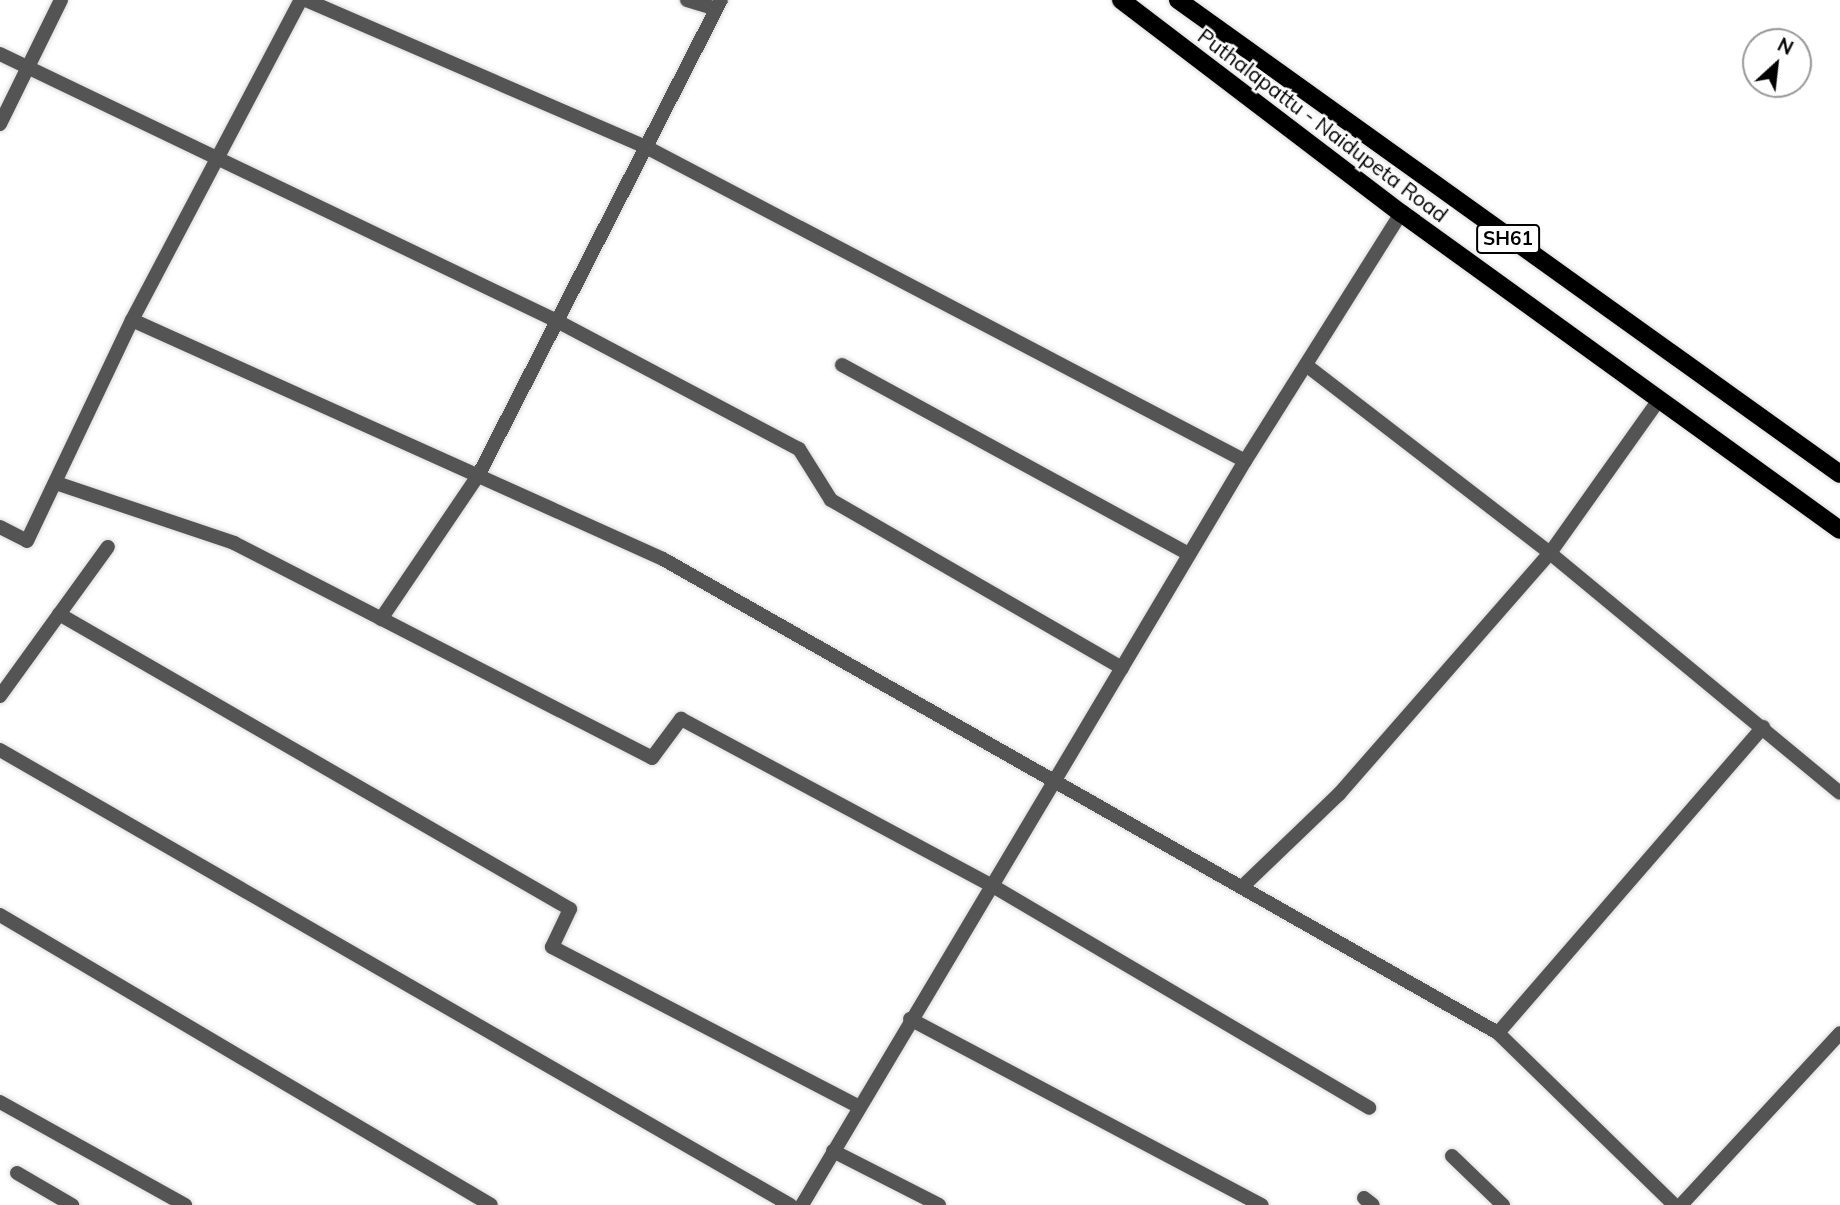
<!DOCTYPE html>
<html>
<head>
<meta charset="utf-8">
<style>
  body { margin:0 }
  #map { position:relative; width:1840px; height:1205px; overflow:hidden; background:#fff; font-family:Mulish,sans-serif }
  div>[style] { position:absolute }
  .roads { filter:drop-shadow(0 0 2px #dbdbdb) drop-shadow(0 0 2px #dbdbdb) }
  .lane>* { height:14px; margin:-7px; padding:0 7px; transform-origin:7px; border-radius:7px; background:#545454 }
  .street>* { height:14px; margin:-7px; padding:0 7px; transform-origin:7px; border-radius:7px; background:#545454 }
  .primary>* { height:18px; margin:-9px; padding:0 9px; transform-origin:9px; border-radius:9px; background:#000 }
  span { translate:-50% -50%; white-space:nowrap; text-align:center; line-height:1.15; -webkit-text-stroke:5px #fff; paint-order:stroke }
  .shield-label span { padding:2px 5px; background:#fff; border:2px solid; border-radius:5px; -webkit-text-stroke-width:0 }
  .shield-label { font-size:19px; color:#000; font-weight:700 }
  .street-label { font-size:21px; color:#000 }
  .north { position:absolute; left:1742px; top:28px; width:70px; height:70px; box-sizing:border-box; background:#fff; border:2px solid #999; border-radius:50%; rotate:27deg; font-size:19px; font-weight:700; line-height:28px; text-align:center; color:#000 }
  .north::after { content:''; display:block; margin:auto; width:24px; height:32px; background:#000; clip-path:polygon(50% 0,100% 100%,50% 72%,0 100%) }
</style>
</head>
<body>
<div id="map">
  <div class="roads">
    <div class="lane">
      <div style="left:1452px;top:1156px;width:71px;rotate:43.9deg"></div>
      <div style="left:1364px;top:1198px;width:11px;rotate:38deg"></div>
    </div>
    <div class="street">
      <div style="left:306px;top:0;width:370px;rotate:23.4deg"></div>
      <div style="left:646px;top:147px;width:676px;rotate:27.66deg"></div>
      <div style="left:687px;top:0;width:30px;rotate:17deg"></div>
      <div style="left:0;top:54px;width:618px;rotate:25.61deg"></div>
      <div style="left:557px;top:321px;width:274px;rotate:27.9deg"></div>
      <div style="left:799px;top:449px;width:60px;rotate:57.9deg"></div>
      <div style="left:831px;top:500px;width:336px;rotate:30deg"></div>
      <div style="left:0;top:124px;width:138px;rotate:-63.8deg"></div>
      <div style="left:132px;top:320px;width:582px;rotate:24.23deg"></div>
      <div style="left:663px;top:559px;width:960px;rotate:29.58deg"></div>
      <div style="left:1498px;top:1033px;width:405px;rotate:-49.1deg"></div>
      <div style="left:842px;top:365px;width:395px;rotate:28.6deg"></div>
      <div style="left:1306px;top:365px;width:308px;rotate:37.6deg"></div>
      <div style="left:1550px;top:553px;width:376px;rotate:39.6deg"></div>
      <div style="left:56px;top:483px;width:188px;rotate:18.6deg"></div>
      <div style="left:234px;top:543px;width:470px;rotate:27.2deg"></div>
      <div style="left:652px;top:758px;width:49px;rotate:-53.4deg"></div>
      <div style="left:681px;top:719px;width:352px;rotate:28.2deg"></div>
      <div style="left:991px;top:885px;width:439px;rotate:30.5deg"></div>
      <div style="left:0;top:527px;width:30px;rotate:27deg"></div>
      <div style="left:27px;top:541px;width:245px;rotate:-64.6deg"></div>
      <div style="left:132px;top:320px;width:362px;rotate:-62.2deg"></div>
      <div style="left:59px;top:614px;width:590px;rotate:30deg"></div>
      <div style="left:570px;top:909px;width:42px;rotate:115.3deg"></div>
      <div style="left:552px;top:947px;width:345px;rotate:27.5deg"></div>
      <div style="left:381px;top:619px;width:173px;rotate:-55.9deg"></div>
      <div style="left:478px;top:476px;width:534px;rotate:-62.96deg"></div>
      <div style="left:0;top:696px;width:184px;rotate:-54.1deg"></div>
      <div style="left:0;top:750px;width:912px;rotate:29.94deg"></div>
      <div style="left:1243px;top:886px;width:133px;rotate:-43.8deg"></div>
      <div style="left:1339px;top:794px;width:320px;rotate:-48.8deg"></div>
      <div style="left:1550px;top:553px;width:186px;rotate:-54.6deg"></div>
      <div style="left:0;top:915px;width:570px;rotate:30.57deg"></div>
      <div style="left:910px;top:1019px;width:398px;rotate:27.9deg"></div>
      <div style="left:1498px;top:1033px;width:246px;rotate:44.3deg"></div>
      <div style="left:0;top:1102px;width:212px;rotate:29.1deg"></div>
      <div style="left:833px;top:1151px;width:119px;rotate:27deg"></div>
      <div style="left:17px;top:1173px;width:64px;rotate:30.2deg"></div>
      <div style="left:802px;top:1205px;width:866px;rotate:-59.23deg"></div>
      <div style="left:1245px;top:461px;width:293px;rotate:-57.8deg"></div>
      <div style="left:1681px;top:1205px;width:234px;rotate:-47.2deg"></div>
    </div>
    <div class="primary">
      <div style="left:1121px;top:0;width:352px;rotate:37.3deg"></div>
      <div style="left:1401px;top:213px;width:541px;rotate:35.83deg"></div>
      <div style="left:1178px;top:0;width:814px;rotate:35.6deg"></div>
    </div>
  </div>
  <div class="shield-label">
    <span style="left:1508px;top:239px">SH61</span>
  </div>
  <div class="street-label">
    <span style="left:1323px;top:125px;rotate:37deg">Puthalapattu - Naidupeta Road</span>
  </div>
  <div class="north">N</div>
</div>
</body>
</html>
